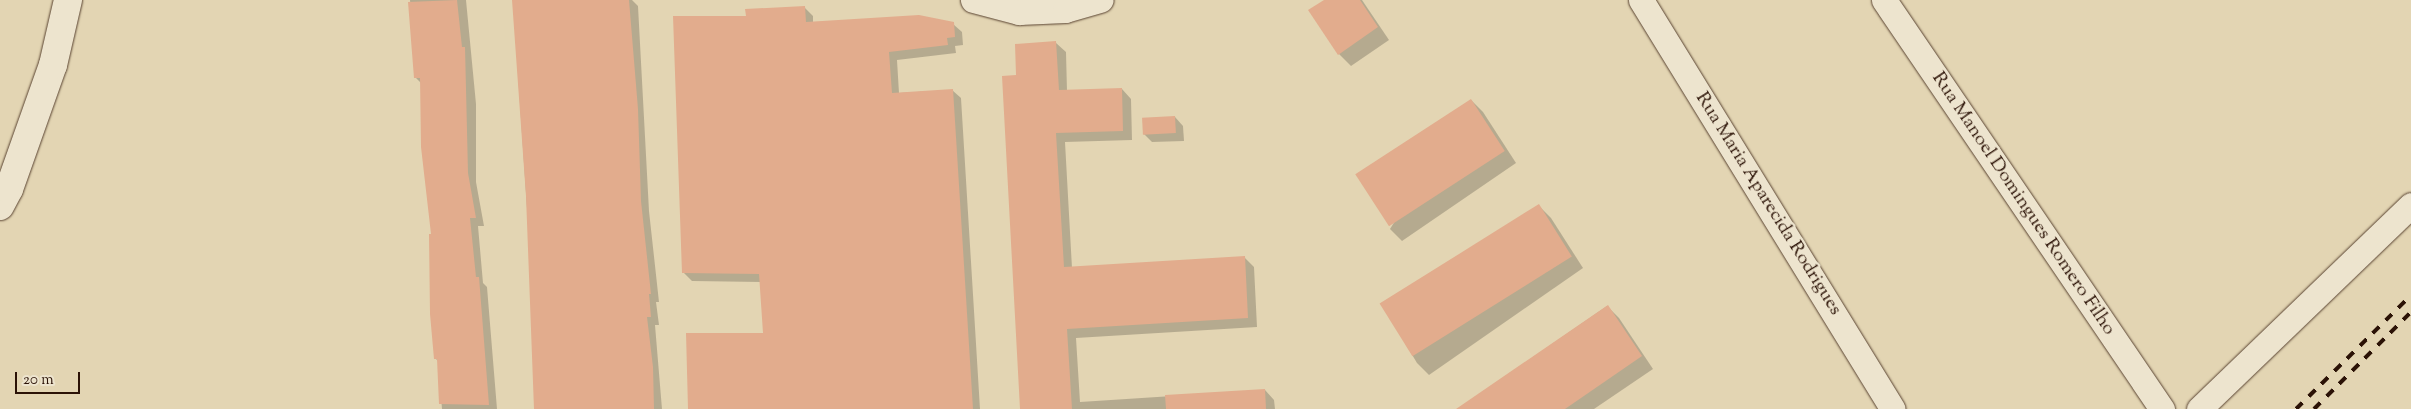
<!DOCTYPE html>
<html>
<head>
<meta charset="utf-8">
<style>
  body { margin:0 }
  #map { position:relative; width:2411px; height:409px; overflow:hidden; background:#e3d5b3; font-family:"Sorts Mill Goudy",serif }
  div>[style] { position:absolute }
  .shadow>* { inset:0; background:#0003 }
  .building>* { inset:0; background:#e2ac8d; transform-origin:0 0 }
  .roads { filter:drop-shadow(0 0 1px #594331) drop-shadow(0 0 1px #594331) }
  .minor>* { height:25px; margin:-12.5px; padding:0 12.5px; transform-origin:12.5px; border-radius:12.5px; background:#ede4ce }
  .secondary>* { height:28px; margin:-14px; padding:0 14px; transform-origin:14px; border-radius:14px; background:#ede4ce }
  .rail>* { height:4px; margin-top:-2px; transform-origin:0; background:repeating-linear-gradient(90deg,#2b1206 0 9px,transparent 0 18px) }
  span { translate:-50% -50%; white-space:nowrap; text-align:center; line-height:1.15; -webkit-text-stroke:4.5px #ede4ce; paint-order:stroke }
  .street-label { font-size:19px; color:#2b1206 }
  .scale { position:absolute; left:15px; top:372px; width:65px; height:22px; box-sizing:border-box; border:2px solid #2b1206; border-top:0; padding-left:6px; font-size:15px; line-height:18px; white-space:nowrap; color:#2b1206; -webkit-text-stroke:4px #ede4ce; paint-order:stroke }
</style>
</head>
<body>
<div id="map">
  <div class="shadow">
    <div style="clip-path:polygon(410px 0,466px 0,476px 104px,476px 182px,484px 226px,478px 226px,483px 283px,487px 287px,497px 409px,442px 409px,438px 361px,435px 358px,433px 235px,421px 83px,416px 78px)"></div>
    <div style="clip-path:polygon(513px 0,632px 0,638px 6px,649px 211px,659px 302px,656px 302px,659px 325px,655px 325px,662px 409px,536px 409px,529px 238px)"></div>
    <div style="clip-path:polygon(1326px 0,1362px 0,1389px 40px,1351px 66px,1339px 54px)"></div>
    <div style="clip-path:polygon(804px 7px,813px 16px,813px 23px,953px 24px,962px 32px,963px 45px,955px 46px,956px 53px,897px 60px,899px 93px,952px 90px,961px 98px,980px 409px,690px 409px,764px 334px,761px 282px,692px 281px,683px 272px,747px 17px)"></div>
    <div style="clip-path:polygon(1056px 43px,1066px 52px,1067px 91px,1122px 89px,1131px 99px,1132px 140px,1065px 142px,1072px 268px,1244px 257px,1254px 267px,1257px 327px,1076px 338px,1080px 402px,1265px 390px,1274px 400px,1275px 409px,1021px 409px,1018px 77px)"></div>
    <div style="clip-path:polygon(1471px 100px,1483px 112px,1516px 163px,1402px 241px,1390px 229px)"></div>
    <div style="clip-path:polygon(1175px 117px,1183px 126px,1184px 141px,1152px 142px,1144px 134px)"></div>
    <div style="clip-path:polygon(1539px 206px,1551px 218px,1583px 268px,1429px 375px,1417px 363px,1386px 311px)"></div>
    <div style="clip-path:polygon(1607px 306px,1619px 318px,1653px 369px,1594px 409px,1458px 409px)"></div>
  </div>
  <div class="building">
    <div style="clip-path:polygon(457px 0,462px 47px,465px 47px,468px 173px,476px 218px,470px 218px,476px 277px,479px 277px,489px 405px,439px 404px,437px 359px,434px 359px,430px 314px,429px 234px,431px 234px,421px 147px,420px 78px,414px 78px,408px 2px)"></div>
    <div style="clip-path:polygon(512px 0,629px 0,638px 109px,641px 201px,651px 294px,649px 294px,651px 317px,647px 317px,653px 367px,654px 409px,534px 409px,526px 196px)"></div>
    <div style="clip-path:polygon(1324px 0,1360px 0,1378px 27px,1338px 55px,1308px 10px)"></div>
    <div style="clip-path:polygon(805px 6px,806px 22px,919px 15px,954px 22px,955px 37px,947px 38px,948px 45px,889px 52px,892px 93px,953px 89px,973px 409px,688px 409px,686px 333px,763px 333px,759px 274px,682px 273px,673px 16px,746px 16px,745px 9px)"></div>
    <div style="clip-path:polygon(1056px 41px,1059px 90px,1122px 88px,1123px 131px,1056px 133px,1064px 267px,1245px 256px,1248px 318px,1067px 329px,1072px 409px,1020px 409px,1002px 76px,1016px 75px,1015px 44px)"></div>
    <div style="left:1471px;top:99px;width:62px;height:138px;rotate:57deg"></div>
    <div style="left:1175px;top:116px;width:17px;height:33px;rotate:87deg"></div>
    <div style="left:1539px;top:204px;width:62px;height:188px;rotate:58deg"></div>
    <div style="clip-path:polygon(1608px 305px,1642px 356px,1565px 409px,1456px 409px)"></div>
    <div style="clip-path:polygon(1265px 389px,1266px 409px,1166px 409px,1165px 395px)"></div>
  </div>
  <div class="roads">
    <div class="minor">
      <div style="left:973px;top:0;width:48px;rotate:14.6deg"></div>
      <div style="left:1019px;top:12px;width:46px;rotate:-2.5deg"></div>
      <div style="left:1065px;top:10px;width:37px;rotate:-16deg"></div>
      <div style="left:1641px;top:0;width:480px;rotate:58.4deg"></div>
      <div style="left:1884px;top:0;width:495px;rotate:55.8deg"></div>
      <div style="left:2199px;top:409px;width:294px;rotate:-43.9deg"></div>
    </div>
    <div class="secondary">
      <div style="left:0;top:206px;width:19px;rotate:-62deg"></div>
      <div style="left:9px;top:189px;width:132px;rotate:-70.5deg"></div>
      <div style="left:53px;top:65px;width:67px;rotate:-77deg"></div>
    </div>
  </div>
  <div class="rail">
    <div style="left:2296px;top:409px;width:162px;rotate:-44.7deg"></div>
    <div style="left:2314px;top:409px;width:137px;rotate:-45deg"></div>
  </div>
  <div class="street-label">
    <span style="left:1768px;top:204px;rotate:58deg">Rua Maria Aparecida Rodrigues</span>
    <span style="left:2023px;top:204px;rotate:56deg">Rua Manoel Domingues Romero Filho</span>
  </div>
  <div class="scale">20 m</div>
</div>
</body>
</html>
